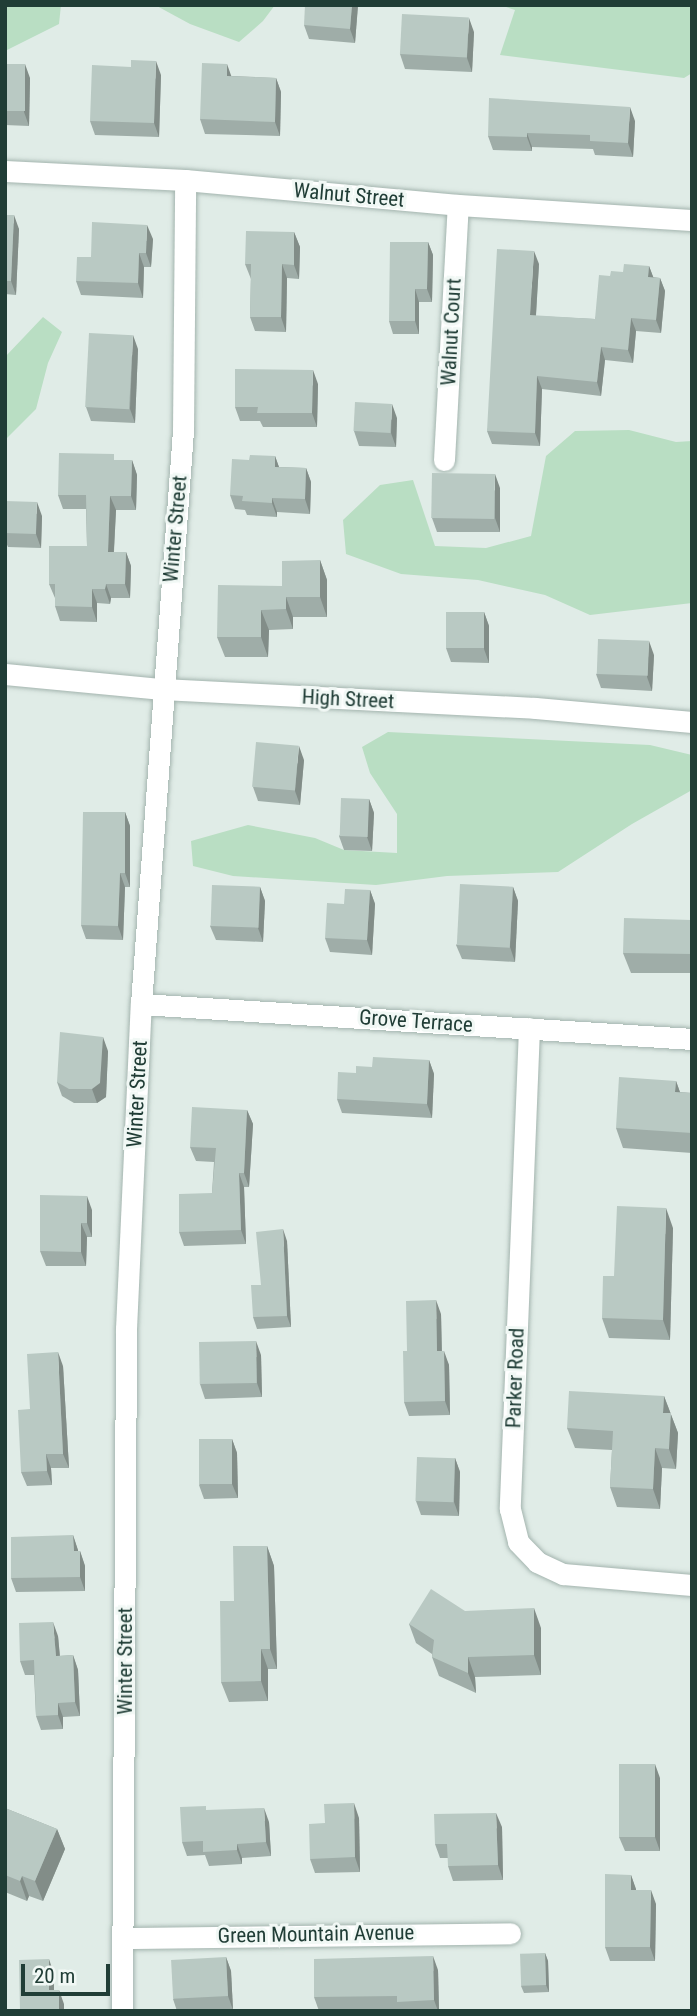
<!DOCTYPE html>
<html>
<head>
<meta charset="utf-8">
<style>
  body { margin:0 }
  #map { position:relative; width:697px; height:2016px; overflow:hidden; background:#e0ece7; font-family:"Roboto Condensed",sans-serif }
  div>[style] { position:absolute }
  .green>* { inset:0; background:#b9dec3 }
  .roads { filter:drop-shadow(0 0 2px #a3b4ae) drop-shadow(0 0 2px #a3b4ae) }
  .minor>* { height:21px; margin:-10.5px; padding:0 10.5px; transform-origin:10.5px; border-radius:10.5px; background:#fff }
  .wall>* { inset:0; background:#9fada8 }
  .shaded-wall>* { inset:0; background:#828d88 }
  .building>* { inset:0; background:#b9c9c3; transform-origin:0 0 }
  span { translate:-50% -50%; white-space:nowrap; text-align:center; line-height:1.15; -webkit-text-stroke:6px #f1f8f5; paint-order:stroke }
  .street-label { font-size:21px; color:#203d36 }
  .frame { position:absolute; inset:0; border:7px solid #203d36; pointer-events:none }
  .scale { position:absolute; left:21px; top:1964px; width:89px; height:32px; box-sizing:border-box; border:4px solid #203d36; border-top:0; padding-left:9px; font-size:21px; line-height:24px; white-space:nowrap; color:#203d36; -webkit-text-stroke:5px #f1f8f5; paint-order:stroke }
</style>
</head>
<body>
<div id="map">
  <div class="green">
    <div style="clip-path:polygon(5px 5px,61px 5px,59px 24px,5px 51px)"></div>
    <div style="clip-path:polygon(155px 5px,275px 5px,263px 21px,239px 42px,190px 24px)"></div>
    <div style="clip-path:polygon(500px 5px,692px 5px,692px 73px,684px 78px,500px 55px,515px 10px)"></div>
    <div style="clip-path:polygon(43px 317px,62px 332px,48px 363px,36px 409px,5px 440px,5px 357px)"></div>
    <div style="clip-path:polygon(629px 430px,676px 442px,692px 441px,692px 603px,590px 615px,545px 595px,478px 580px,401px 574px,346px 554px,343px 520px,380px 485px,413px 480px,435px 546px,486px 548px,531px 536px,546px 456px,575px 431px)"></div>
    <div style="clip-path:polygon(388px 732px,650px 745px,692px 755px,692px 790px,632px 824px,558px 872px,447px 876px,376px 885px,233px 876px,193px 866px,191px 841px,248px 825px,315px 838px,344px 850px,397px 853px,397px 814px,370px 773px,362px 747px)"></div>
  </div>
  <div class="roads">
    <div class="minor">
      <div style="left:5px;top:171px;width:180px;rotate:2.9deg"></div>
      <div style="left:185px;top:180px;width:274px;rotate:5.2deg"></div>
      <div style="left:458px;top:205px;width:234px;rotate:3.7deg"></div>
      <div style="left:444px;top:460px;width:255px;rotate:-86.9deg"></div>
      <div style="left:5px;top:674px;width:158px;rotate:5.5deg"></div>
      <div style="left:162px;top:689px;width:373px;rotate:2.9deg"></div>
      <div style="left:535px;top:708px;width:158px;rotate:5.1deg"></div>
      <div style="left:141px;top:1004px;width:552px;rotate:3.63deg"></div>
      <div style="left:529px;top:1028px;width:481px;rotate:92.3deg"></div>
      <div style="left:510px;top:1509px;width:34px;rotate:76deg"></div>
      <div style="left:518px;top:1542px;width:28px;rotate:46deg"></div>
      <div style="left:537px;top:1562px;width:29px;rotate:25deg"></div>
      <div style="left:563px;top:1574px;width:129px;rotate:4.9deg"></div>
      <div style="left:123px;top:1938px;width:387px;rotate:-0.7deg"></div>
      <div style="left:122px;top:2011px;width:682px;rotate:-89.66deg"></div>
      <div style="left:126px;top:1329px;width:325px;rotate:-87.4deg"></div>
      <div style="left:141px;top:1004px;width:575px;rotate:-85.81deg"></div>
      <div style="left:183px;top:431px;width:251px;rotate:-89.5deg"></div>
    </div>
  </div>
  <div class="wall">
    <div style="clip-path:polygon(358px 5px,355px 43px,309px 39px,304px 25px)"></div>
    <div style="clip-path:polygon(474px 32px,472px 72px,405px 69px,400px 54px)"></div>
    <div style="clip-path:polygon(5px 64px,30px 78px,29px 126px,5px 125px)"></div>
    <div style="clip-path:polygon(161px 75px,159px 137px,95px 135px,90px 121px)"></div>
    <div style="clip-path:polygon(232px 76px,276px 78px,281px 92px,280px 136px,205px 134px,200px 119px)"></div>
    <div style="clip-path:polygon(635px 121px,633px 157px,595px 155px,593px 149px,532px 147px,532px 151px,493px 150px,488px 136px)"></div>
    <div style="clip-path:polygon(5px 215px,19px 229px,16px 295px,5px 294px)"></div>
    <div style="clip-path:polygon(294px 232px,300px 247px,299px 279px,287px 278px,286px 332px,255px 331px,250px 317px,251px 279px,245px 264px)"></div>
    <div style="clip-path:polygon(153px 239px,151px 267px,144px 267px,143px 298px,81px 295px,76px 281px,91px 257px)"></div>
    <div style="clip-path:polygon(428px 242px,433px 255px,432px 302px,419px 302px,419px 334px,393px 334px,389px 321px)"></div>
    <div style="clip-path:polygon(539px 264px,536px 316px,595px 319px,610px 276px,649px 266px,653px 277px,660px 278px,665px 291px,661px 333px,636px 331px,633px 363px,605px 360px,601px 396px,542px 389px,540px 446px,492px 444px,487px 431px)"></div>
    <div style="clip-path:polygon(138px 349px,135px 423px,91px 421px,86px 407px)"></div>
    <div style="clip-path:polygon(318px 384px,317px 427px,263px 427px,260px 421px,240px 421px,235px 407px)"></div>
    <div style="clip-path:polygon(397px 418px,396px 447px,359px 446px,354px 431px)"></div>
    <div style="clip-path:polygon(275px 456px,279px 467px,306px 468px,311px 482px,310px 514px,277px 512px,277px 517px,247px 515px,245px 510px,235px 509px,230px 495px,249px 460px)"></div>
    <div style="clip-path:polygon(117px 460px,132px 460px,137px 475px,136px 510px,116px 510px,114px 552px,126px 552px,131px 566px,130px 598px,111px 598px,110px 604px,97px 603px,97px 622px,60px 621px,55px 606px,55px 598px,49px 584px,87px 546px,86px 509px,63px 509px,58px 495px)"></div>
    <div style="clip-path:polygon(500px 488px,500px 532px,437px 532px,432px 518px)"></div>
    <div style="clip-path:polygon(5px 501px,42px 516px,41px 548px,8px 547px,5px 540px)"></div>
    <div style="clip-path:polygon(320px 560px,327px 580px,327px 617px,293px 617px,293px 629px,269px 630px,268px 657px,225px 657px,217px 637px,282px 586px)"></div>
    <div style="clip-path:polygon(484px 612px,489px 626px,489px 663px,451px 662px,446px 648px)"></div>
    <div style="clip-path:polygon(654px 655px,652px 691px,601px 688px,596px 674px)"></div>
    <div style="clip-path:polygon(304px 760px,300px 805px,258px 801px,253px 787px)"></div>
    <div style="clip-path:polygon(369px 799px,374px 813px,372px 851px,344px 850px,339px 836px)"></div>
    <div style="clip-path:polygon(125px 812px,130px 826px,130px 887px,125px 887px,123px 940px,86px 939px,81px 925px)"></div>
    <div style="clip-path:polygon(260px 887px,265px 901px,263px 942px,216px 940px,210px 926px)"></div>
    <div style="clip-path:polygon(513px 887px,518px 901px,515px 962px,462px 959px,456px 945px)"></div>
    <div style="clip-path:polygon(370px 890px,375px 904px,372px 955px,330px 952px,325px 938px)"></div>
    <div style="clip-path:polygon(692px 912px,692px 973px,631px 973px,623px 953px,691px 920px)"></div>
    <div style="clip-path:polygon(108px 1051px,106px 1097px,97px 1103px,74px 1103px,62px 1096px,57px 1082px)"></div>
    <div style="clip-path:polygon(429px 1060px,434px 1074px,432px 1118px,342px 1113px,337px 1099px,356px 1073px,372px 1067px)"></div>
    <div style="clip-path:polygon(676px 1081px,680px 1092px,692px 1093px,692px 1153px,623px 1148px,616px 1128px)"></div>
    <div style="clip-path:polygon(247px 1110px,253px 1124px,249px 1187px,244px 1187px,246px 1244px,184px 1246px,179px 1232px,212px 1193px,214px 1162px,196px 1161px,190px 1147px)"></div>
    <div style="clip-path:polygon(92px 1210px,92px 1237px,87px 1237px,86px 1266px,46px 1266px,40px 1251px)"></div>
    <div style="clip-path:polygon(673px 1228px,670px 1340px,609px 1338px,602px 1318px,614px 1276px)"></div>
    <div style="clip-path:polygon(287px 1241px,291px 1327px,257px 1329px,253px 1317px,261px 1285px)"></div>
    <div style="clip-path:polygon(441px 1314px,442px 1351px,449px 1365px,450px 1415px,409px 1416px,404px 1402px,407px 1351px)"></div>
    <div style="clip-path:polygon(261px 1355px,262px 1397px,205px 1399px,200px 1384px)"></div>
    <div style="clip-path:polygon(63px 1366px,69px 1468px,51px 1468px,52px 1485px,27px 1486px,21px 1472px,30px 1409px)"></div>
    <div style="clip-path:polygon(664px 1396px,678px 1433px,676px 1469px,662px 1468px,660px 1509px,617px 1507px,610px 1487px,612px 1450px,575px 1448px,567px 1428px)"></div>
    <div style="clip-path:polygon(232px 1439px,237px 1453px,238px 1498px,204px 1499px,199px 1485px)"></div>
    <div style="clip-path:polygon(455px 1458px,460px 1472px,459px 1516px,421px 1515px,416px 1501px)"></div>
    <div style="clip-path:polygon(73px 1535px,78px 1551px,80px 1551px,85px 1566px,85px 1591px,16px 1592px,11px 1578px)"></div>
    <div style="clip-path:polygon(267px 1546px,274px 1566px,277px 1669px,268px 1669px,268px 1701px,229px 1702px,221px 1682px,234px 1601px)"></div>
    <div style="clip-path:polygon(465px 1611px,541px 1628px,541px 1675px,475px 1677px,476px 1693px,439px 1676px,432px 1657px,432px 1654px,416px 1643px,409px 1624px)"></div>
    <div style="clip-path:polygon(58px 1636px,60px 1656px,73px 1655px,78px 1670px,80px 1716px,63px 1717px,63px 1729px,41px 1730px,36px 1716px,34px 1675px,25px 1675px,20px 1661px)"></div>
    <div style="clip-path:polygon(660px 1778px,660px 1851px,625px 1851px,619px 1837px)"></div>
    <div style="clip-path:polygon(5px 1808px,57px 1829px,65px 1849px,43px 1901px,29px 1896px,27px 1901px,5px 1892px)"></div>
    <div style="clip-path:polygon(208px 1810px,269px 1822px,271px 1856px,242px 1858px,242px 1864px,209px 1866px,205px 1855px,187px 1856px,182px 1842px)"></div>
    <div style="clip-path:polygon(359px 1818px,360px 1872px,315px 1873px,310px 1859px,325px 1823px)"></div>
    <div style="clip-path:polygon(502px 1827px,503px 1880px,453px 1881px,448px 1866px,448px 1858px,440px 1858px,435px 1844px)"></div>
    <div style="clip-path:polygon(631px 1875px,636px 1890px,656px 1904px,655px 1961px,610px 1961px,605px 1947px)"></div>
    <div style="clip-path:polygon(545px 1953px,548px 1961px,549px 1992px,524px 1993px,521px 1986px)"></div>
    <div style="clip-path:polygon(226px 1957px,231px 1971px,233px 2010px,177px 2011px,173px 1999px)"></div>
    <div style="clip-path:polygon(438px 1970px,439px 2011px,319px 2011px,314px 1997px)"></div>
  </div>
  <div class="shaded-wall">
    <div style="clip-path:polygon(352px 5px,358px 5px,355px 43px,350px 29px)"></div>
    <div style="clip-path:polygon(469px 18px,474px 32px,472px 72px,467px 58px)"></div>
    <div style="clip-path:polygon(156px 61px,161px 75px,159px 137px,154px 123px)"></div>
    <div style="clip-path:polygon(25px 64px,30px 78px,29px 126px,24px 112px)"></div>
    <div style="clip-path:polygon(227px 64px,232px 78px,227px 76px)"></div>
    <div style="clip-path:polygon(276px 78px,281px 92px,280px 136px,275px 122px)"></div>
    <div style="clip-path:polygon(630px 107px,635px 121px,633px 157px,628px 143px)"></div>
    <div style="clip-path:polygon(527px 133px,532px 147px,532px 151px,527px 137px)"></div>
    <div style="clip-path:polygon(14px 215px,19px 229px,16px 295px,11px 281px)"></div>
    <div style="clip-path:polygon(147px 225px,153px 239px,151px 267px,146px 253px)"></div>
    <div style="clip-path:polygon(294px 232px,300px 247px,299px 279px,294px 265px)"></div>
    <div style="clip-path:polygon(428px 242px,433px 255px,432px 302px,427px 289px)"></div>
    <div style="clip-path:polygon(534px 251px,539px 264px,535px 329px,530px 315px)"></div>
    <div style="clip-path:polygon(139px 253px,144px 267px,143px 298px,138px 283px)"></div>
    <div style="clip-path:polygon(282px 264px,287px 278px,286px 332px,281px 317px)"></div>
    <div style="clip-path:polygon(649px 266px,654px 279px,648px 277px)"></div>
    <div style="clip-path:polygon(660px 278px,665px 291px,661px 333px,656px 320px)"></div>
    <div style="clip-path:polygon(415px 289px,419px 302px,419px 334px,415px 321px)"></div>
    <div style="clip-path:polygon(631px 318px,636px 331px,633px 363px,628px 350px)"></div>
    <div style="clip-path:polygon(133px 335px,138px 349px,135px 423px,130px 409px)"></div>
    <div style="clip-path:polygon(601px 347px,605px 360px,601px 396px,597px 382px)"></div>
    <div style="clip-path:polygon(313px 370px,318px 384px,317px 427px,312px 413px)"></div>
    <div style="clip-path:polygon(537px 376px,542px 389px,540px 446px,535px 433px)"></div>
    <div style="clip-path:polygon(392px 404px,397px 418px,396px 447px,391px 433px)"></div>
    <div style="clip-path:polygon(275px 456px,280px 470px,275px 467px)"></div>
    <div style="clip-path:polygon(132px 460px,137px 475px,136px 510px,131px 496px)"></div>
    <div style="clip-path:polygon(306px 468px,311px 482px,310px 514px,305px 499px)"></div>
    <div style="clip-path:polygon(495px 474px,500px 488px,500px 532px,495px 518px)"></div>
    <div style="clip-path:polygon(110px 496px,116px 510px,113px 566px,108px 552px)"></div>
    <div style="clip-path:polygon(272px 498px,277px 512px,277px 517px,272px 503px)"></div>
    <div style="clip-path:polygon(37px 502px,42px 516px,41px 548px,36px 534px)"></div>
    <div style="clip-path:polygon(126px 552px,131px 566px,130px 598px,125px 584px)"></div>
    <div style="clip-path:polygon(320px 560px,327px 580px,327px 617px,320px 597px)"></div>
    <div style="clip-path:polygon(106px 584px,111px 598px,110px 604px,105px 589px)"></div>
    <div style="clip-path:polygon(92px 589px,97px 603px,97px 622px,92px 607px)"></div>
    <div style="clip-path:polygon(286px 597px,293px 617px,293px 629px,286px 609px)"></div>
    <div style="clip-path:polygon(261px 610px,269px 630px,268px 657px,261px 637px)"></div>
    <div style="clip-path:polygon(484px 612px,489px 626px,489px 663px,484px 649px)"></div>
    <div style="clip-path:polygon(649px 641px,654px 655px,652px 691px,647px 677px)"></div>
    <div style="clip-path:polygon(299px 746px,304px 760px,300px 805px,295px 791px)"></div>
    <div style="clip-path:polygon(369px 799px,374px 813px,372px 851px,367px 837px)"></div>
    <div style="clip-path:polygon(125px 812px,130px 826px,130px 887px,125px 873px)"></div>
    <div style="clip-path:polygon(120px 873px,125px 887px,123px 940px,118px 926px)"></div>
    <div style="clip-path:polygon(260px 887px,265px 901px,263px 942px,258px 928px)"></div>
    <div style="clip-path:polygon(513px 887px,518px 901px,515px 962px,510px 947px)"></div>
    <div style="clip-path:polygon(370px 890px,375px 904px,372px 955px,367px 940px)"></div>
    <div style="clip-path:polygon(103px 1037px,108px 1051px,106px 1097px,97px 1103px,92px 1089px)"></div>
    <div style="clip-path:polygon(429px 1060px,434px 1074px,432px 1118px,427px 1104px)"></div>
    <div style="clip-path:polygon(676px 1081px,683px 1101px,675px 1092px)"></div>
    <div style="clip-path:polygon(247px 1110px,253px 1124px,249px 1187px,244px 1173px)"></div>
    <div style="clip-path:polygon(239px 1173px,244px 1187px,246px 1244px,241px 1230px)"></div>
    <div style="clip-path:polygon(87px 1196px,92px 1210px,92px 1237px,87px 1223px)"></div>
    <div style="clip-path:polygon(666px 1208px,673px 1228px,670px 1340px,663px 1320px)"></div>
    <div style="clip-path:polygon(81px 1223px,87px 1237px,86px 1266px,81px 1252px)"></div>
    <div style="clip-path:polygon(283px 1229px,287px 1241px,291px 1327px,287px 1316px)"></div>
    <div style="clip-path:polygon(436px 1300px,441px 1314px,442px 1365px,437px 1351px)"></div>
    <div style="clip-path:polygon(256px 1341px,261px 1355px,262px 1397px,257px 1383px)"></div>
    <div style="clip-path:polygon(444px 1351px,449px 1365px,450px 1415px,445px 1401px)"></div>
    <div style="clip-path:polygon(58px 1352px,63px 1366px,69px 1468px,63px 1454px)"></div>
    <div style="clip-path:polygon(664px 1396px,678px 1433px,676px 1469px,669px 1449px,663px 1413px)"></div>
    <div style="clip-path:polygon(232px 1439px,237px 1453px,238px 1498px,232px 1484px)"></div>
    <div style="clip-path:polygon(655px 1448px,662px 1468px,660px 1509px,653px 1489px)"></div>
    <div style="clip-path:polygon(46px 1454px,51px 1468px,52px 1485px,47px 1471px)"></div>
    <div style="clip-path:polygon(455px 1458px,460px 1472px,459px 1516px,454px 1502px)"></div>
    <div style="clip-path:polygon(73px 1535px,78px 1550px,79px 1565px,74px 1551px)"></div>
    <div style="clip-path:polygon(267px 1546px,274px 1566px,277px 1669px,270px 1649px)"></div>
    <div style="clip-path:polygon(80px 1551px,85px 1566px,85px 1591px,80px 1577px)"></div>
    <div style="clip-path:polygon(534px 1608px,541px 1628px,541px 1675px,534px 1655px)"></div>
    <div style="clip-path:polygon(53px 1622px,58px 1636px,61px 1670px,56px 1656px)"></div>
    <div style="clip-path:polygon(261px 1649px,268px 1669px,268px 1701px,261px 1681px)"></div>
    <div style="clip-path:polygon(73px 1655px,78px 1670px,80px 1716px,75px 1702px)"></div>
    <div style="clip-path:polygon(468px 1657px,475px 1677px,476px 1693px,468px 1673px)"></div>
    <div style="clip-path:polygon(58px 1703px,63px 1717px,63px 1729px,58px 1715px)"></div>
    <div style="clip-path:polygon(655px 1764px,660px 1778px,660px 1851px,655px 1837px)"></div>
    <div style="clip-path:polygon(354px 1803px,359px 1818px,360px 1872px,355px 1857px)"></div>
    <div style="clip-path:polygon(264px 1808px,269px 1822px,271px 1856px,266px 1842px)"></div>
    <div style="clip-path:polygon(496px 1813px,502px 1827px,503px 1880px,498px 1865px)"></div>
    <div style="clip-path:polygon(57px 1829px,65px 1849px,43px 1901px,35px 1881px)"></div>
    <div style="clip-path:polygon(237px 1844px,242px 1858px,242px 1864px,237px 1850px)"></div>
    <div style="clip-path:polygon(631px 1875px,636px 1889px,636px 1904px,631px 1890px)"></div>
    <div style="clip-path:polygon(22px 1876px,29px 1896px,27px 1901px,20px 1881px)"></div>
    <div style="clip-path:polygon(651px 1890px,656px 1904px,655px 1961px,650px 1947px)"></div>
    <div style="clip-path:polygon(545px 1953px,548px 1961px,549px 1992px,546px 1985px)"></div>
    <div style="clip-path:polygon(433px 1956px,438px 1970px,439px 2011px,438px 2011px,434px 2000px)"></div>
    <div style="clip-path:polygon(226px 1957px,231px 1971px,233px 2010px,228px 1996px)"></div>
    <div style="clip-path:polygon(49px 1959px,54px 1974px,54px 2005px,49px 1990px)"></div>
    <div style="clip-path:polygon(59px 1990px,64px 2004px,64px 2011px,59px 2011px)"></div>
  </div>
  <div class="building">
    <div style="clip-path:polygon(305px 5px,352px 5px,350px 29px,304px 25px)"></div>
    <div style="left:402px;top:14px;width:67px;height:40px;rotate:3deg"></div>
    <div style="clip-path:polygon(131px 60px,156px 61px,154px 123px,90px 121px,92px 65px,131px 67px)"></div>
    <div style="clip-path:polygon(202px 63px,227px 64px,227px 76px,276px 78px,275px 122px,200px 119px)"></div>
    <div style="left:5px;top:64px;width:20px;height:47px"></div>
    <div style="clip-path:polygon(489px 98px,630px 107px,628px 143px,590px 141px,590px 135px,527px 133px,527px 137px,488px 136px)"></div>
    <div style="clip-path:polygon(5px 215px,14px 215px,11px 281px,5px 281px)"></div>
    <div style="clip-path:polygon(92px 222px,147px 225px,146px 253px,139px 253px,138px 283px,76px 281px,77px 257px,91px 257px)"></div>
    <div style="clip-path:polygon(246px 231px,294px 232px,294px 265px,282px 264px,281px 317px,250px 317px,251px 264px,245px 264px)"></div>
    <div style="clip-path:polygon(390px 242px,428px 242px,427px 289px,415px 289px,415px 321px,389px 321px)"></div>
    <div style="clip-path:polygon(497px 249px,534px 251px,530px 315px,595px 319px,599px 275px,610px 276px,611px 271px,623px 272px,624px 264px,649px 266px,648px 277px,660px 278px,656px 320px,631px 318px,628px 350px,601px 347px,597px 382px,537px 376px,535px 433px,487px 431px)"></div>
    <div style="left:89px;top:333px;width:44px;height:74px;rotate:3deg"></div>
    <div style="clip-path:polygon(235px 369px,313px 370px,312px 413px,257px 413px,258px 407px,235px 407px)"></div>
    <div style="left:355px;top:402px;width:37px;height:29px;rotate:3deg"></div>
    <div style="clip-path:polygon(59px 453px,114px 454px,114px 460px,132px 460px,131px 496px,110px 496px,108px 552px,126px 552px,125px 584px,106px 584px,105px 589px,92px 589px,92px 607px,55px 606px,55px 584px,49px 584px,49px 546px,87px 546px,86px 495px,58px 495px)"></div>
    <div style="clip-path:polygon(250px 455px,275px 456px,275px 467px,306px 468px,305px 499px,272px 498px,272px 503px,242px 501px,243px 496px,230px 495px,232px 459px,249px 460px)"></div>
    <div style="left:432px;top:473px;width:63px;height:45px;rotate:1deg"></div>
    <div style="left:5px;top:501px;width:32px;height:32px;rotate:2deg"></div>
    <div style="clip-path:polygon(320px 560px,320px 597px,286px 597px,286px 609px,261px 610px,261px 637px,217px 637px,218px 585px,282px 586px,282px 561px)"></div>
    <div style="left:446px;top:612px;width:38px;height:36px"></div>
    <div style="left:598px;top:639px;width:51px;height:35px;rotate:2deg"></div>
    <div style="left:256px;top:742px;width:43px;height:45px;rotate:5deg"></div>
    <div style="left:341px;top:798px;width:28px;height:38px;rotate:2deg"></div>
    <div style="clip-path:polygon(83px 812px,125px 812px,125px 873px,120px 873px,118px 926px,81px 925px)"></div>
    <div style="left:460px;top:884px;width:53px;height:61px;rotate:3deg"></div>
    <div style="left:212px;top:885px;width:48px;height:41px;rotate:2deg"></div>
    <div style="clip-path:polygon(345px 889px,370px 890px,367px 940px,325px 938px,327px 903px,344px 904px)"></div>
    <div style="clip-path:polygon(691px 912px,692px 954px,623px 953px,624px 918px,691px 920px)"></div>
    <div style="clip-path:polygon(60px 1032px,103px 1037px,100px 1083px,92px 1089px,69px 1089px,57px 1082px)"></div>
    <div style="clip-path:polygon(373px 1057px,429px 1060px,427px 1104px,337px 1099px,338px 1072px,356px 1073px,356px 1066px,372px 1067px)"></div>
    <div style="clip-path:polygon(619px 1077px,676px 1081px,675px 1092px,692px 1093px,692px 1133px,616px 1128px)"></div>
    <div style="clip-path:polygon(192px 1107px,247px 1110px,244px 1173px,239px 1173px,241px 1230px,179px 1232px,179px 1194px,212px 1193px,216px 1148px,190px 1147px)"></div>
    <div style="clip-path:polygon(40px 1195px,87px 1196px,87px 1223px,81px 1223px,81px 1252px,40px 1251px)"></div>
    <div style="clip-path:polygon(617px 1206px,666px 1208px,663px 1320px,602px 1318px,603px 1276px,614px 1276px)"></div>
    <div style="clip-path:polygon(283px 1229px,287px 1316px,253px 1317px,251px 1285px,261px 1285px,256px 1232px)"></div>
    <div style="clip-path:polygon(436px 1300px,437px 1351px,444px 1351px,445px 1401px,404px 1402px,403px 1351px,407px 1351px,406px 1301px)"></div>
    <div style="left:256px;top:1341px;width:42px;height:57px;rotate:89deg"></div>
    <div style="clip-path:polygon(58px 1352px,63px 1454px,46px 1454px,47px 1471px,21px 1472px,18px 1410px,30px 1409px,27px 1354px)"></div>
    <div style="clip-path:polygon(569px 1391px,664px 1396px,663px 1413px,671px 1413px,669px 1449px,655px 1448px,653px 1489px,610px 1487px,613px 1431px,567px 1428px)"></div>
    <div style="left:232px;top:1439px;width:45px;height:33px;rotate:90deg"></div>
    <div style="left:417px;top:1457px;width:38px;height:44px;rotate:2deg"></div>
    <div style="clip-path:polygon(73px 1535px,74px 1551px,80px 1551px,80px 1577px,11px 1578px,11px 1537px)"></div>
    <div style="clip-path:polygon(233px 1546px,267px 1546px,270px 1649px,261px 1649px,261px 1681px,221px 1682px,220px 1601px,234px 1601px)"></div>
    <div style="clip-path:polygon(431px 1589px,465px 1611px,534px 1608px,534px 1655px,468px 1657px,468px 1673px,432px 1657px,434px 1640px,409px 1624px)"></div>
    <div style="clip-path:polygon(53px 1622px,56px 1656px,73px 1655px,75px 1702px,58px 1703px,58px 1715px,36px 1716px,34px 1660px,20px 1661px,19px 1623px)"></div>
    <div style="left:619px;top:1764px;width:36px;height:73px"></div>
    <div style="clip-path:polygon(354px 1803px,355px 1857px,310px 1859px,309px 1824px,325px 1823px,324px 1804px)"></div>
    <div style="clip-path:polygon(206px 1806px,206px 1810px,264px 1808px,266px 1842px,237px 1844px,237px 1850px,203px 1852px,203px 1841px,182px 1842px,180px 1807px)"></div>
    <div style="clip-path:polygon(5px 1808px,57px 1829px,35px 1881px,22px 1876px,20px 1881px,5px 1875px)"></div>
    <div style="clip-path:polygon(496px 1813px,498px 1865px,448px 1866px,447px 1844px,435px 1844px,434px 1814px)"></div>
    <div style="clip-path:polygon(605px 1874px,631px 1875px,631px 1890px,651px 1890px,650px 1947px,605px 1947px)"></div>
    <div style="left:545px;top:1953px;width:32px;height:25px;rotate:88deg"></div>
    <div style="clip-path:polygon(433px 1956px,434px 2000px,397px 2002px,397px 1996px,314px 1997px,314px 1959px)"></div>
    <div style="left:226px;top:1957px;width:39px;height:55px;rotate:87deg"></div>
    <div style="clip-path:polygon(49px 1959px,49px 1990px,59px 1990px,59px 2011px,20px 2011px,19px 1960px)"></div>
  </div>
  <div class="street-label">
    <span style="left:349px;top:195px;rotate:5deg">Walnut Street</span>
    <span style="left:451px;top:332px;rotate:-87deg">Walnut Court</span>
    <span style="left:175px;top:529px;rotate:-85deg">Winter Street</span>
    <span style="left:348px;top:699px;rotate:3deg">High Street</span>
    <span style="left:416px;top:1021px;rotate:4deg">Grove Terrace</span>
    <span style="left:137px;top:1094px;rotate:-87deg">Winter Street</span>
    <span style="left:515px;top:1378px;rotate:-88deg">Parker Road</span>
    <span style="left:125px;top:1661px;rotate:-90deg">Winter Street</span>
    <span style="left:316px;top:1934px;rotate:-1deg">Green Mountain Avenue</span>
  </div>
  <div class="frame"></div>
  <div class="scale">20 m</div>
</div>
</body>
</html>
